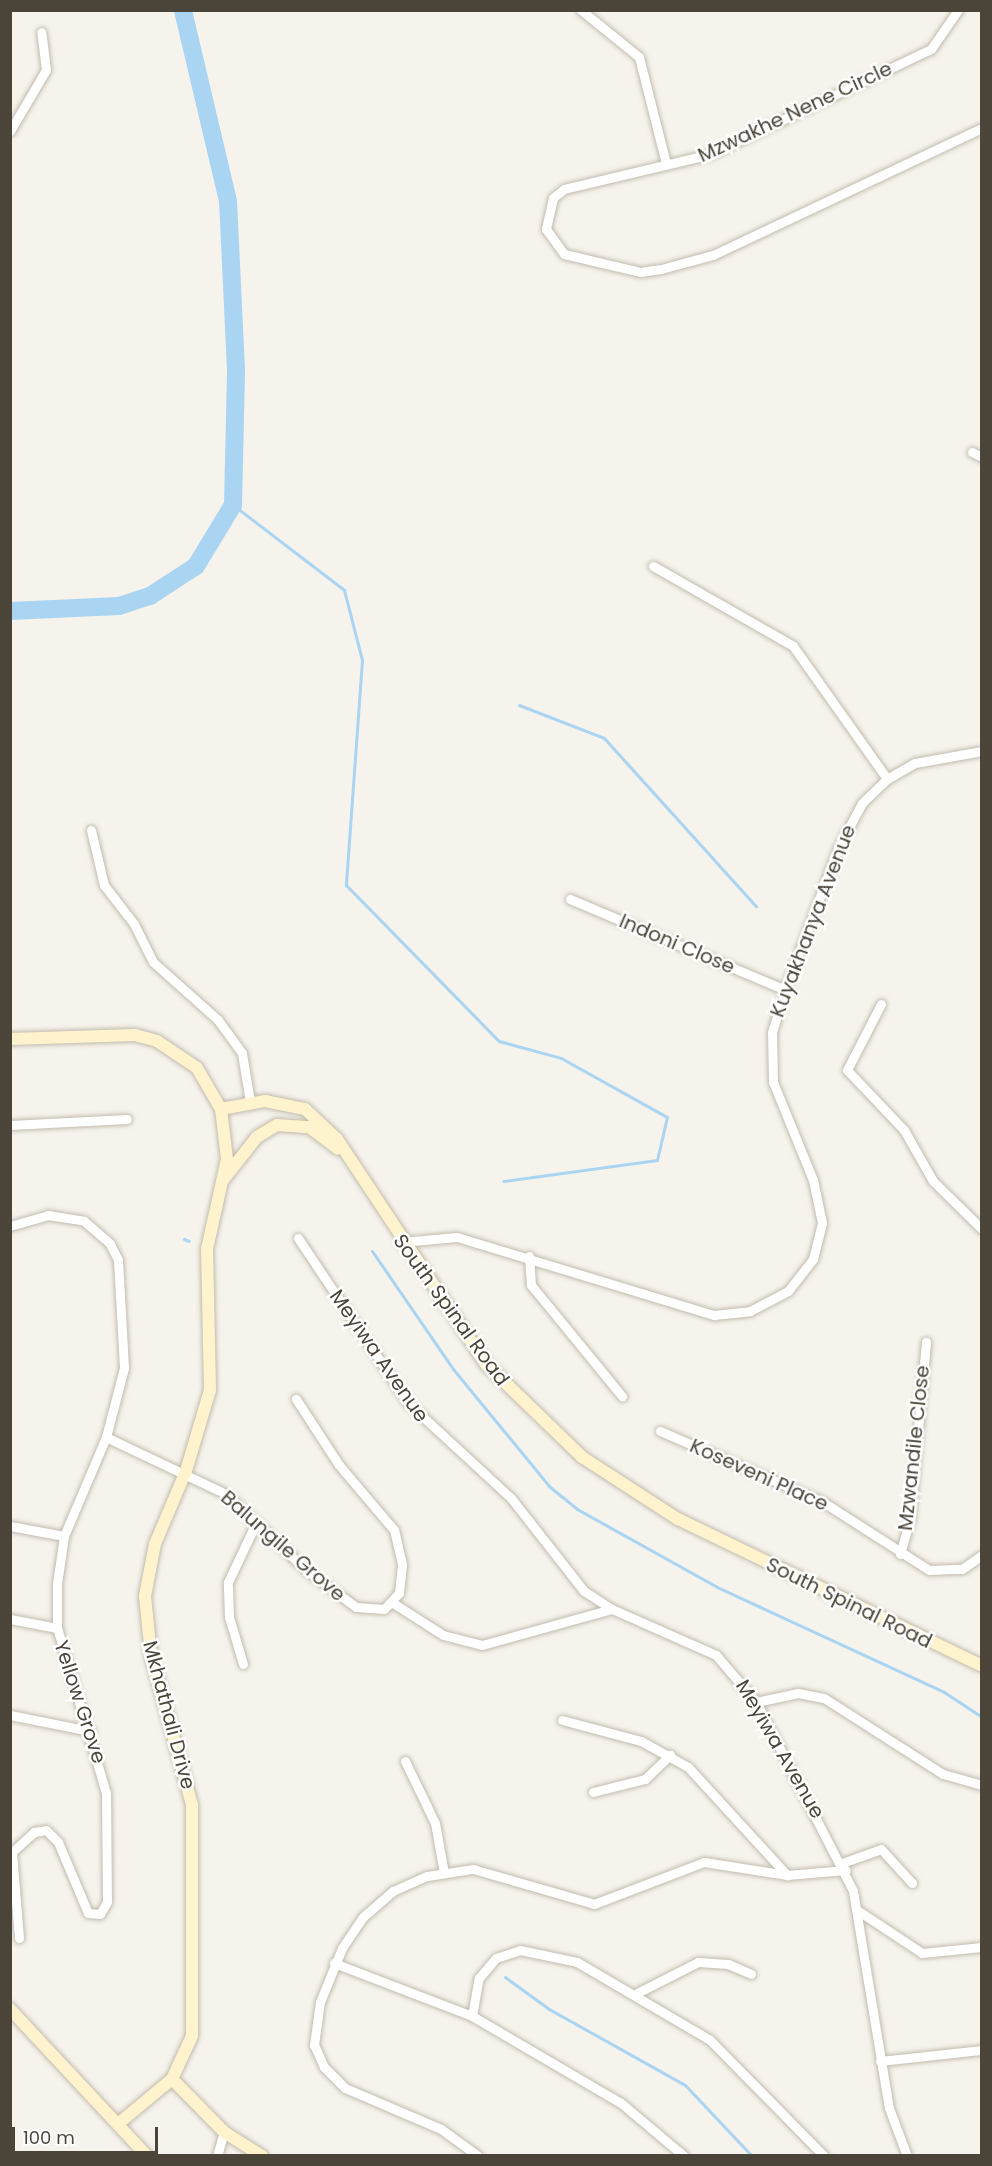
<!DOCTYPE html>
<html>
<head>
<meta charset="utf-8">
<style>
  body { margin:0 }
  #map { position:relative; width:992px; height:2166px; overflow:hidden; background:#f6f3ec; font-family:Poppins,sans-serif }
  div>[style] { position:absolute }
  .stream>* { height:3px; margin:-1.5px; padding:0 1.5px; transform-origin:1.5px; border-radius:1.5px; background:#a9d4f2 }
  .river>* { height:18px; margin:-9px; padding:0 9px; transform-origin:9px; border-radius:9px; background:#a9d4f2 }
  .roads { filter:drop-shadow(0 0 2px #c2bbae) drop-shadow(0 0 2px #c2bbae) }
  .street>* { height:9px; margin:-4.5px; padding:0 4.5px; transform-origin:4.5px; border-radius:4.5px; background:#fff }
  .secondary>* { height:12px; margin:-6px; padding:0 6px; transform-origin:6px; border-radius:6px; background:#fff3cd }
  span { translate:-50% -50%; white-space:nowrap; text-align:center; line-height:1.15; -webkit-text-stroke:5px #fff; paint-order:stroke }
  .street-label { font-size:20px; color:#4b4439 }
  .frame { position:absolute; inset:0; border:12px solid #4b4439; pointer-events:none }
  .scale { position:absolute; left:12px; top:2127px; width:146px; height:27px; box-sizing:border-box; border:3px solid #4b4439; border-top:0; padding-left:8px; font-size:18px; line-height:21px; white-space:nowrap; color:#4b4439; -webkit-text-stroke:4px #fff; paint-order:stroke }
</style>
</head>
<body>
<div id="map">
  <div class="stream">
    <div style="left:233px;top:505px;width:140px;rotate:37.4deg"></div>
    <div style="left:344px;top:590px;width:72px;rotate:75.6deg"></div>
    <div style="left:362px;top:660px;width:226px;rotate:94.1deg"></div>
    <div style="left:346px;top:885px;width:219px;rotate:45.6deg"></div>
    <div style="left:499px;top:1041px;width:64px;rotate:15.3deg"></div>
    <div style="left:561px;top:1058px;width:121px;rotate:29.1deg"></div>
    <div style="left:667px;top:1117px;width:44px;rotate:103.1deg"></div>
    <div style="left:657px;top:1160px;width:155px;rotate:172.2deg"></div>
    <div style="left:519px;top:705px;width:91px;rotate:21.2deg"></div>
    <div style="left:604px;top:738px;width:227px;rotate:47.9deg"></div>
    <div style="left:184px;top:1239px;width:5px;rotate:22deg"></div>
    <div style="left:372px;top:1251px;width:143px;rotate:55.5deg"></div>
    <div style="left:453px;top:1369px;width:153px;rotate:50.6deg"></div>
    <div style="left:550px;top:1487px;width:35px;rotate:39deg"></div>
    <div style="left:577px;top:1509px;width:160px;rotate:29.1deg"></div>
    <div style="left:717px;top:1587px;width:250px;rotate:24.8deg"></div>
    <div style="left:944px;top:1692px;width:45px;rotate:33.3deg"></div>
    <div style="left:505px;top:1977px;width:54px;rotate:36deg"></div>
    <div style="left:549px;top:2009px;width:156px;rotate:29.2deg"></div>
    <div style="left:685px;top:2085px;width:98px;rotate:46.7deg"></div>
  </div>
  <div class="river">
    <div style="left:10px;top:611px;width:109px;rotate:-2.6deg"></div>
    <div style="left:119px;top:606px;width:33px;rotate:-18deg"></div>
    <div style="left:150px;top:596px;width:55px;rotate:-33.1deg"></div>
    <div style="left:196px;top:566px;width:71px;rotate:-58.8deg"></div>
    <div style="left:233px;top:505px;width:135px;rotate:-88.7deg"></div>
    <div style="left:236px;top:370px;width:169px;rotate:-92.7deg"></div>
    <div style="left:228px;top:201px;width:196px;rotate:-103.3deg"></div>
  </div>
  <div class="roads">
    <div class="street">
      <div style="left:581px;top:10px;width:75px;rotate:39deg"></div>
      <div style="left:639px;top:57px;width:110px;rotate:75.8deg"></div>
      <div style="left:958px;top:10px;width:47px;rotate:124.7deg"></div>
      <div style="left:931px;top:49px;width:244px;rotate:154.5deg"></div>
      <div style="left:711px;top:154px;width:151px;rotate:166.6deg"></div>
      <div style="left:564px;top:189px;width:14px;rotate:141deg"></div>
      <div style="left:553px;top:198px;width:32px;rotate:103deg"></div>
      <div style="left:546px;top:229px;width:31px;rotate:54deg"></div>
      <div style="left:564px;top:254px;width:78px;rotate:13.3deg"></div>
      <div style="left:640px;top:272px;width:21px;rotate:-8deg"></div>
      <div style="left:661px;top:269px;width:54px;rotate:-15.1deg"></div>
      <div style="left:713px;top:255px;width:297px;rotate:-25.3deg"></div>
      <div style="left:10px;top:131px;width:71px;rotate:-59.5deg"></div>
      <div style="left:46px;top:70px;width:38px;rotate:-97deg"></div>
      <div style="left:972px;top:452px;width:11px;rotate:27deg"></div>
      <div style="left:653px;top:566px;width:161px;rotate:29.7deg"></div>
      <div style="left:793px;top:646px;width:163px;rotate:54.7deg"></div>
      <div style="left:91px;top:830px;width:57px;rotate:76.7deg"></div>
      <div style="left:104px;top:885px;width:49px;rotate:52.4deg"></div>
      <div style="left:134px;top:924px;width:42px;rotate:63.4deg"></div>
      <div style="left:153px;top:962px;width:87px;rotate:41.7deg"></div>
      <div style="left:218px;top:1020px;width:41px;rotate:54deg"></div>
      <div style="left:242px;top:1053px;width:50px;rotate:80.7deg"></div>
      <div style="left:570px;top:899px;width:233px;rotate:22.9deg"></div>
      <div style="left:881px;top:1004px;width:74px;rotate:117.3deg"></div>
      <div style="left:847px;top:1070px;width:83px;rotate:46.5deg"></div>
      <div style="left:904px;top:1130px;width:59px;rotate:60.4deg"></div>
      <div style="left:933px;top:1181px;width:69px;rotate:44.4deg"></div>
      <div style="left:10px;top:1125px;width:117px;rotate:-2.9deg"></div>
      <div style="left:10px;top:1226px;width:40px;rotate:-16deg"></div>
      <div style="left:48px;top:1215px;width:36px;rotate:9deg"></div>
      <div style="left:84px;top:1221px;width:35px;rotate:41deg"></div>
      <div style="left:110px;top:1244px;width:18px;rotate:63deg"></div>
      <div style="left:118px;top:1260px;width:108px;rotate:86.8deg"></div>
      <div style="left:124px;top:1368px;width:71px;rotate:104.6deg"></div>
      <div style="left:298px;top:1238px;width:198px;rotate:56.3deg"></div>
      <div style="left:408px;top:1403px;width:140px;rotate:42.7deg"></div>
      <div style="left:511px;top:1498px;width:118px;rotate:51.9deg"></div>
      <div style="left:584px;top:1591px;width:33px;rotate:33deg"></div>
      <div style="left:612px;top:1609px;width:114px;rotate:23.9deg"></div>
      <div style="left:716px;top:1655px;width:62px;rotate:49.6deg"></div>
      <div style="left:756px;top:1702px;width:212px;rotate:62.8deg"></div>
      <div style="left:853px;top:1891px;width:220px;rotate:80.6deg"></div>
      <div style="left:889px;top:2108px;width:51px;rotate:69.4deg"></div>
      <div style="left:401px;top:1242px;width:56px;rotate:-5.1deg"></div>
      <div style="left:457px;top:1237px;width:269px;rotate:16.9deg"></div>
      <div style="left:714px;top:1315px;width:36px;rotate:-6deg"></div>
      <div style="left:750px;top:1311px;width:43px;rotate:-27.8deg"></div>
      <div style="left:788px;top:1291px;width:41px;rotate:-52deg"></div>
      <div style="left:813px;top:1259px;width:37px;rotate:-76deg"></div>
      <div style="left:822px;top:1223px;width:44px;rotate:-101.8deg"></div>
      <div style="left:813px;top:1180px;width:106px;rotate:-112.2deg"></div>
      <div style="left:773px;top:1082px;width:50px;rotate:-91.1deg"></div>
      <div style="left:772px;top:1032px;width:44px;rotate:-72.8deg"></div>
      <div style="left:785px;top:990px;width:152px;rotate:-69.5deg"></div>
      <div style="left:838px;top:848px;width:51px;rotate:-61.9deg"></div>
      <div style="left:862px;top:803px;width:35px;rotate:-44deg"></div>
      <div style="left:887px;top:779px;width:32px;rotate:-30deg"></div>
      <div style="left:915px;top:763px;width:68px;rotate:-10.2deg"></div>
      <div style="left:529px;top:1256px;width:29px;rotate:86deg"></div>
      <div style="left:531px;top:1285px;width:144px;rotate:50.7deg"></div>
      <div style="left:660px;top:1431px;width:178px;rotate:23.5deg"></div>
      <div style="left:823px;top:1502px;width:126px;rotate:32.7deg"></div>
      <div style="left:929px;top:1570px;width:33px;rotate:-2deg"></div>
      <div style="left:962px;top:1569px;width:24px;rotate:-35deg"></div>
      <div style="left:10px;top:1526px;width:55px;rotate:10.5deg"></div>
      <div style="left:900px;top:1554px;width:37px;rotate:-74deg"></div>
      <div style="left:910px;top:1518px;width:177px;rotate:-84.8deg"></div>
      <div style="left:393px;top:1603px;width:59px;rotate:32.6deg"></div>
      <div style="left:443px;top:1635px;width:40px;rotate:14.4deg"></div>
      <div style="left:482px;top:1645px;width:135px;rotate:-15.5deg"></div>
      <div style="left:10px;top:1619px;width:48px;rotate:10.8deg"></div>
      <div style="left:243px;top:1664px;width:49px;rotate:-106.6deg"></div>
      <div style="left:229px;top:1617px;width:35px;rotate:-92deg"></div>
      <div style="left:228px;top:1582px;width:65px;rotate:-64.6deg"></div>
      <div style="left:756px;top:1702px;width:43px;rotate:-12.1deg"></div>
      <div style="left:798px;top:1693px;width:26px;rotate:11deg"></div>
      <div style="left:824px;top:1698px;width:141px;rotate:32.6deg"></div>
      <div style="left:943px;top:1774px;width:41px;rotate:15.8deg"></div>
      <div style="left:10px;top:1715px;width:82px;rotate:11.3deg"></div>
      <div style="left:562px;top:1720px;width:82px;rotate:14.9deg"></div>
      <div style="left:641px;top:1741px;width:54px;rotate:29deg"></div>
      <div style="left:688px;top:1767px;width:147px;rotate:47.5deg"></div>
      <div style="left:405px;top:1761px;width:69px;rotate:64.2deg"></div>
      <div style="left:435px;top:1823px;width:51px;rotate:79.8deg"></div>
      <div style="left:593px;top:1792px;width:54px;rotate:-14deg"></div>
      <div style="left:645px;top:1779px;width:35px;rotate:-44deg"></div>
      <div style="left:842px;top:1863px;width:41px;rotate:-19.7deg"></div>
      <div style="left:881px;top:1849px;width:46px;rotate:47.6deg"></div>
      <div style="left:857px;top:1910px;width:78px;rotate:33.5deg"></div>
      <div style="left:922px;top:1953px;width:60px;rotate:-5.7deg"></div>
      <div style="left:19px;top:1938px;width:86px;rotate:-94.7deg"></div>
      <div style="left:12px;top:1852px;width:30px;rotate:-42deg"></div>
      <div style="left:34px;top:1832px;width:12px;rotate:-9deg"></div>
      <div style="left:46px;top:1830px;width:17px;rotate:45deg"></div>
      <div style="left:58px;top:1842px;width:77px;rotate:67.1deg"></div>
      <div style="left:88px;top:1913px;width:12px;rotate:5deg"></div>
      <div style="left:100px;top:1914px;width:14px;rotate:-60deg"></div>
      <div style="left:107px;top:1902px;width:109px;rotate:-90.5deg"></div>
      <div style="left:106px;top:1793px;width:172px;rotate:-106.5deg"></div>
      <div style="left:57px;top:1628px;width:44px;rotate:-90deg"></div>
      <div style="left:57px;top:1584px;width:49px;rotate:-81.7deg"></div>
      <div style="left:64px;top:1536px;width:108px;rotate:-67deg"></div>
      <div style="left:106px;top:1437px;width:133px;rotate:25.4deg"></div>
      <div style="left:226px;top:1494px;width:110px;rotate:43.5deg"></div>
      <div style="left:306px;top:1570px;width:62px;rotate:36.5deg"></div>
      <div style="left:356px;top:1607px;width:28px;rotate:4deg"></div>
      <div style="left:384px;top:1609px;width:22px;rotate:-47deg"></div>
      <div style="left:399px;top:1593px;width:29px;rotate:-84deg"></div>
      <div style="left:402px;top:1564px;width:35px;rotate:-103deg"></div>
      <div style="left:394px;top:1530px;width:85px;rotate:-130.2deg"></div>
      <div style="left:339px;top:1465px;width:79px;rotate:-123.1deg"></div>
      <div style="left:334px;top:1963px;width:148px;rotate:21deg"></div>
      <div style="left:472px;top:2016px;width:173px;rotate:30.3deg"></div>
      <div style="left:621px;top:2103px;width:82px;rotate:40.1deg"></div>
      <div style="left:637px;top:1993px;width:68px;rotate:-26.9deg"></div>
      <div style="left:698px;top:1962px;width:30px;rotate:4deg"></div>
      <div style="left:728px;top:1964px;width:25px;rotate:23deg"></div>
      <div style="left:472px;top:2016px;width:39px;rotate:-80deg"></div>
      <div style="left:479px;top:1978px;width:26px;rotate:-50deg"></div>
      <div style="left:496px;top:1958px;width:25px;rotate:-18deg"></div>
      <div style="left:520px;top:1950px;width:58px;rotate:11.9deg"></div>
      <div style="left:577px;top:1962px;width:154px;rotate:30.4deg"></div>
      <div style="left:710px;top:2040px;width:163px;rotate:45.5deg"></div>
      <div style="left:880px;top:2061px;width:103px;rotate:-6.2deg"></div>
      <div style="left:217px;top:2156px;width:25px;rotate:-74deg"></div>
      <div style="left:478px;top:2156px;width:46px;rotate:-143.9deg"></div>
      <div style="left:441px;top:2129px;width:104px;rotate:-156.9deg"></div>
      <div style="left:345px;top:2088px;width:30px;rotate:-135deg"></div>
      <div style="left:324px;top:2067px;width:24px;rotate:-114deg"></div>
      <div style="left:314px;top:2045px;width:43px;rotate:-82.1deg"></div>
      <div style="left:320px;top:2002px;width:58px;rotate:-67.8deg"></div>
      <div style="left:342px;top:1948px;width:37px;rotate:-56deg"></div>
      <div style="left:363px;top:1917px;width:40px;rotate:-41deg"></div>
      <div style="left:393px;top:1891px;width:37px;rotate:-24deg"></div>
      <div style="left:427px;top:1876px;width:47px;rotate:-8.7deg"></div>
      <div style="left:473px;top:1869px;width:126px;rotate:16.1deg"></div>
      <div style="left:594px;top:1904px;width:118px;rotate:-20.9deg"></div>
      <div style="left:704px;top:1862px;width:84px;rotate:8.9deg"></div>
      <div style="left:787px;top:1875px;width:59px;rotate:-4.8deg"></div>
    </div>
    <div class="secondary">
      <div style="left:10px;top:1039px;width:125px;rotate:-1.8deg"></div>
      <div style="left:135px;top:1035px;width:23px;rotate:15deg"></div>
      <div style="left:157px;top:1041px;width:48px;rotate:34deg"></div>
      <div style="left:197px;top:1068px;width:48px;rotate:59.7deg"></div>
      <div style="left:221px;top:1109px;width:45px;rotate:-10.3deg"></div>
      <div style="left:265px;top:1101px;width:41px;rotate:11.3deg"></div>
      <div style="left:305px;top:1109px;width:44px;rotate:43.2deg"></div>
      <div style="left:337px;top:1139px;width:270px;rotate:56.5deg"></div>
      <div style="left:486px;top:1364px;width:134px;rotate:44.1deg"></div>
      <div style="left:582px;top:1457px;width:114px;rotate:32.9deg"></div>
      <div style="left:678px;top:1519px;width:338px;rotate:25.8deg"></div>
      <div style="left:223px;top:1180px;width:55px;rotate:-51.7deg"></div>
      <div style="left:257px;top:1137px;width:23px;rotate:-31deg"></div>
      <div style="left:277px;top:1125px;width:32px;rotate:4deg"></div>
      <div style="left:309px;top:1127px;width:36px;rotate:37deg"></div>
      <div style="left:10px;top:2009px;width:201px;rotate:47deg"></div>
      <div style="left:172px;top:2079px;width:74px;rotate:45.5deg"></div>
      <div style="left:224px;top:2132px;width:45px;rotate:32.3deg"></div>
      <div style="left:118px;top:2124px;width:70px;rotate:-39.8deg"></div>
      <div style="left:172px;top:2079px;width:47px;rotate:-65.1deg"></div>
      <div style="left:192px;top:2036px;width:231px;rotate:-90deg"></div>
      <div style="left:192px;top:1805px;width:156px;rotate:-105.3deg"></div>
      <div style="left:151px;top:1655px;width:59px;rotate:-95.8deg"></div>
      <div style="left:145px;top:1596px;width:53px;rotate:-79.1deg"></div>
      <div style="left:155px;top:1544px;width:79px;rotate:-67deg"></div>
      <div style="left:186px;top:1471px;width:84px;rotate:-73.5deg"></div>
      <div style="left:210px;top:1390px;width:141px;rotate:-91.2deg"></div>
      <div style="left:207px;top:1249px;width:92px;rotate:-77.5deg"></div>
      <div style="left:227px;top:1159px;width:50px;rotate:-96.8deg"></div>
    </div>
  </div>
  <div class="street-label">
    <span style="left:795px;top:112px;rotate:-25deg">Mzwakhe Nene Circle</span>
    <span style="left:813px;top:921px;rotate:-69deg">Kuyakhanya Avenue</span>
    <span style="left:677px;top:944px;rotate:23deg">Indoni Close</span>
    <span style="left:451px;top:1310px;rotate:54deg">South Spinal Road</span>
    <span style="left:379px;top:1356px;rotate:55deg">Meyiwa Avenue</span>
    <span style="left:914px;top:1448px;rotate:-84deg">Mzwandile Close</span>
    <span style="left:759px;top:1475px;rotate:24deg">Koseveni Place</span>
    <span style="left:283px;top:1546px;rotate:41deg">Balungile Grove</span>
    <span style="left:849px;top:1603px;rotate:26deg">South Spinal Road</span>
    <span style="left:80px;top:1702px;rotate:72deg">Yellow Grove</span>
    <span style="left:169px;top:1715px;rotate:75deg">Mkhathali Drive</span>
    <span style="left:780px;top:1749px;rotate:60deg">Meyiwa Avenue</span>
  </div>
  <div class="frame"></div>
  <div class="scale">100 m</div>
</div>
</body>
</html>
